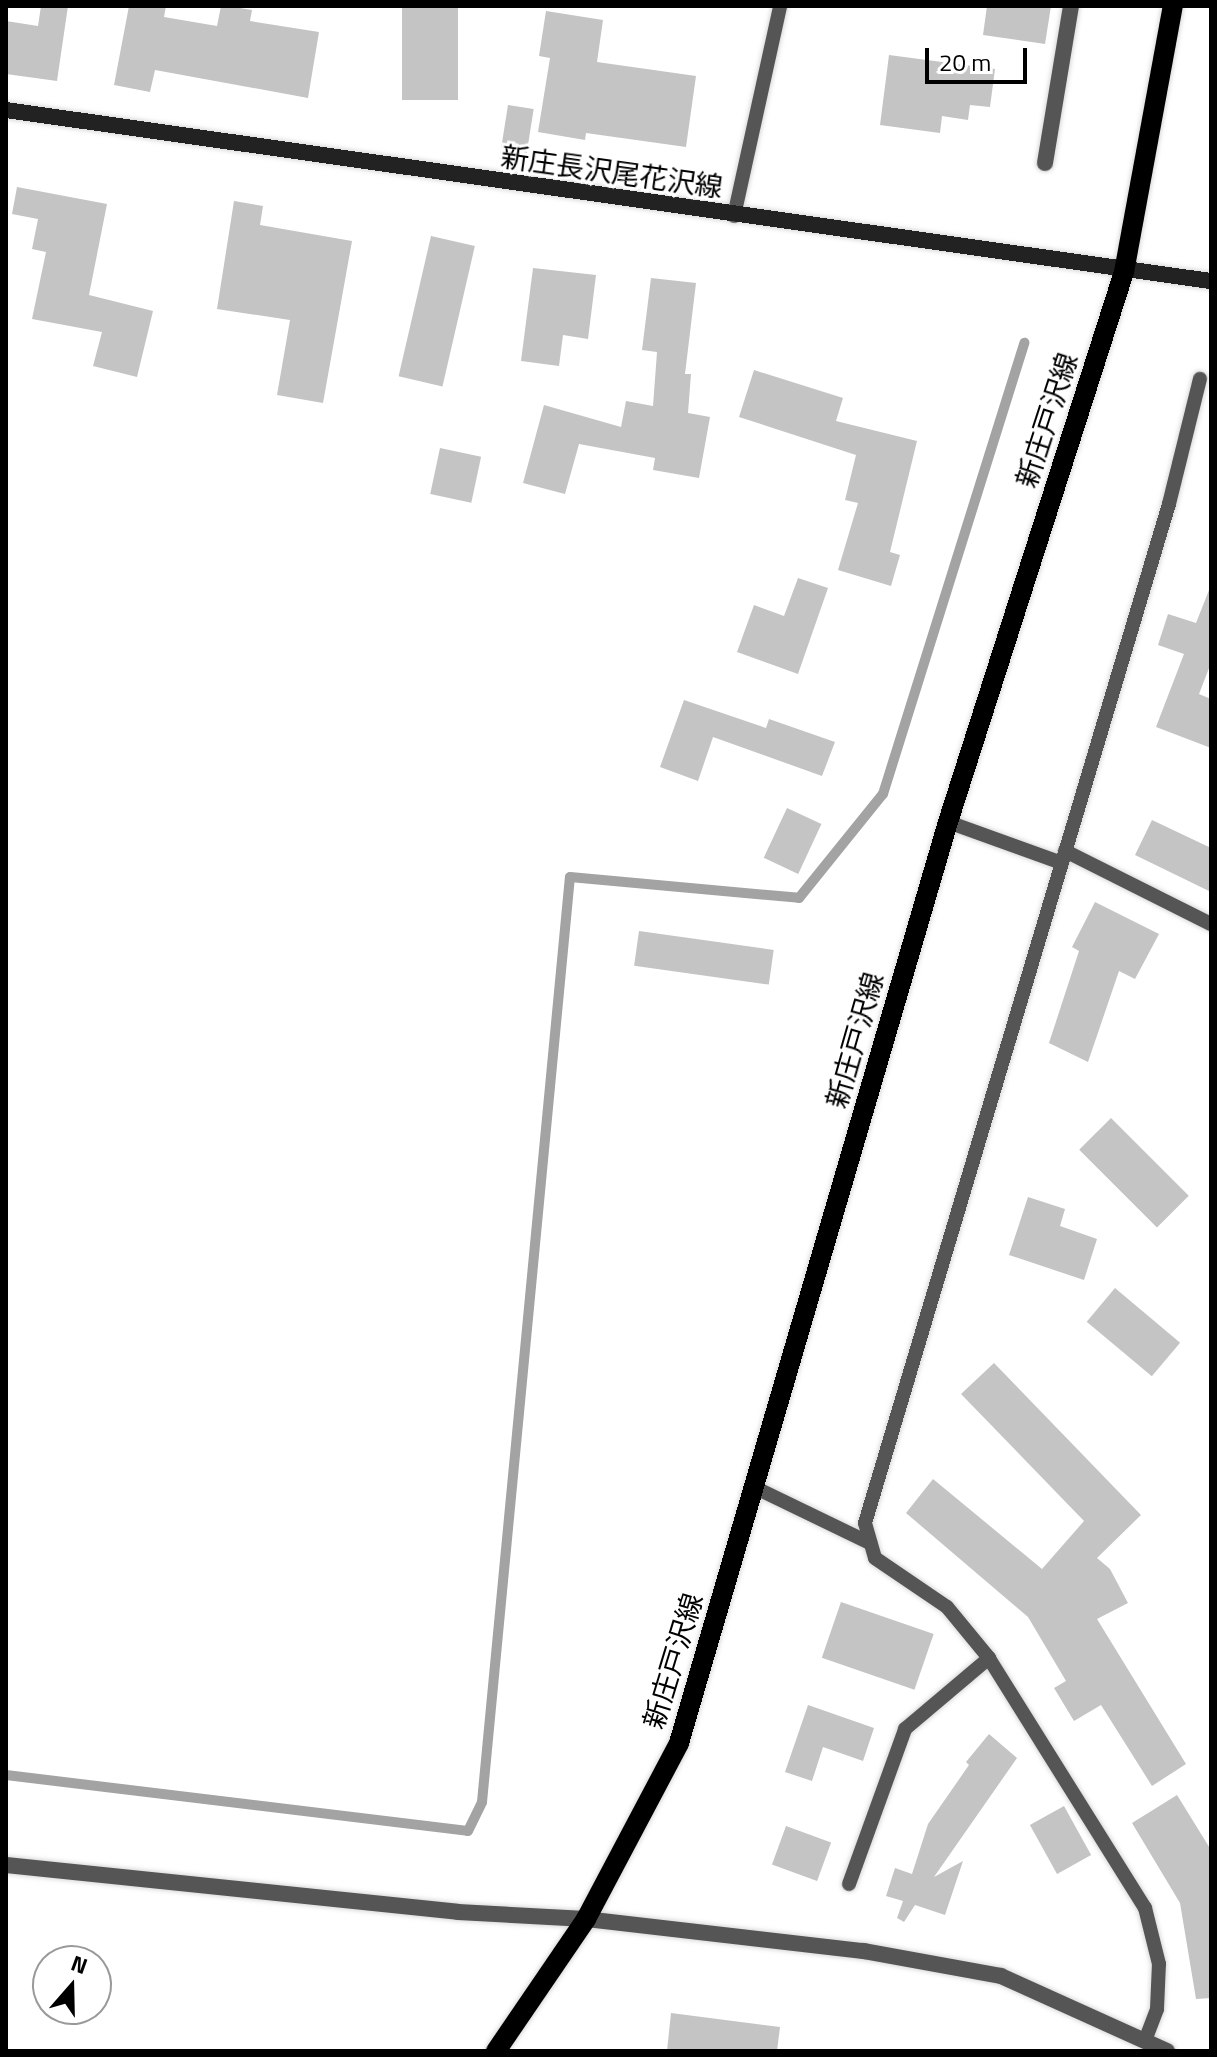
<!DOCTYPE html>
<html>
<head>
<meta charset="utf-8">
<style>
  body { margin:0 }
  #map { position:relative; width:1217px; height:2057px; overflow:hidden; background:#fff; font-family:"Titillium Web","Noto Sans JP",sans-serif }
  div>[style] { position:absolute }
  .stream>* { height:10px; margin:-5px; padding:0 5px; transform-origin:5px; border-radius:5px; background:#a3a3a3 }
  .building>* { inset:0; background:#c4c4c4; transform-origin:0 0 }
  .roads { filter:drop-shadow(0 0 2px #dbdbdb) drop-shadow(0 0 2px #dbdbdb) }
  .service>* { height:14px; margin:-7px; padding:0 7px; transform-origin:7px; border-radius:7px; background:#555 }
  .minor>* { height:16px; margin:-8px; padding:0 8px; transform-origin:8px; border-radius:8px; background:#555 }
  .tertiary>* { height:16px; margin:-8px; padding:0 8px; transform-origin:8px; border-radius:8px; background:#555 }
  .secondary>* { height:16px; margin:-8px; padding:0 8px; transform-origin:8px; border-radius:8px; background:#222 }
  .primary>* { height:20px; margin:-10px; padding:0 10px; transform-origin:10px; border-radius:10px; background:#000 }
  span { translate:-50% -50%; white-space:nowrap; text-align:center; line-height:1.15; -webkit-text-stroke:6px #fff; paint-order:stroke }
  .street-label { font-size:28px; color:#000 }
  .frame { position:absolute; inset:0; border:8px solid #000; pointer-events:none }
  .north { position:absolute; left:32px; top:1945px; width:80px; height:80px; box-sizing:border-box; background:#fff; border:2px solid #999; border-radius:50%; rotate:20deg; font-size:22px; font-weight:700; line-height:32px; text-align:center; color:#000 }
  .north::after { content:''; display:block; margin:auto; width:28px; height:36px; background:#000; clip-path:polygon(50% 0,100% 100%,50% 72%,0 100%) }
  .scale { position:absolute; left:925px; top:48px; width:102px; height:36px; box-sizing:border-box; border:4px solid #000; border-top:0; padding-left:10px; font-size:24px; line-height:28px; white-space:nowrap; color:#000; -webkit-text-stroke:6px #fff; paint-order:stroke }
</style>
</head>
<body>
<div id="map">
  <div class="stream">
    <div style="left:6px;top:1775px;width:465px;rotate:6.9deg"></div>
    <div style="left:468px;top:1831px;width:32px;rotate:-64deg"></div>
    <div style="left:482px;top:1802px;width:929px;rotate:-84.57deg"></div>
    <div style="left:570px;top:877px;width:230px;rotate:5.2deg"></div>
    <div style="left:799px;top:898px;width:134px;rotate:-51.1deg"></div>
    <div style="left:883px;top:794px;width:473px;rotate:-72.6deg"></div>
  </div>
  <div class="building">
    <div style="clip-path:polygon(41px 6px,68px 6px,57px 81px,6px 74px,6px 21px,38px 26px)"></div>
    <div style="clip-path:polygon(129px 6px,166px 6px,164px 17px,217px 26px,221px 6px,228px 6px,252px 10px,250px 21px,319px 32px,308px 98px,155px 70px,150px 92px,114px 85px)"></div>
    <div style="left:402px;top:6px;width:56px;height:94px"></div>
    <div style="clip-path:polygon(987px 6px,1051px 6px,1045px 44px,983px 35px)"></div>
    <div style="clip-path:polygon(546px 11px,603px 20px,597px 62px,696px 76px,686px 147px,586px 133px,585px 140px,538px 132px,550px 58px,539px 56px)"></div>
    <div style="clip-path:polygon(889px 55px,995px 69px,990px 107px,970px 105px,968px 120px,942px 116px,940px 133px,880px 125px)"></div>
    <div style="left:508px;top:105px;width:26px;height:56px;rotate:9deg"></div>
    <div style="clip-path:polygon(17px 187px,107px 204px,89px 295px,153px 311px,137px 377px,93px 366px,102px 332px,32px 319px,46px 252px,32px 249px,38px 219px,12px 214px)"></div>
    <div style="clip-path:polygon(234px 201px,263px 206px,260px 225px,352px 241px,323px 403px,277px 395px,290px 320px,217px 309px)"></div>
    <div style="left:431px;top:236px;width:45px;height:144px;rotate:13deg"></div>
    <div style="clip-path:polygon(533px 268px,596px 275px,588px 339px,563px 335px,559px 366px,521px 361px)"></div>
    <div style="clip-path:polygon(651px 278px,696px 283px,685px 374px,691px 374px,688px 413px,710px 417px,699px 478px,653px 470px,655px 458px,579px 444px,565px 494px,523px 483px,544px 405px,621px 427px,626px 401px,653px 406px,657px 352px,642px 350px)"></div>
    <div style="clip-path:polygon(754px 370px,843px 398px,836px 421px,917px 441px,890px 552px,900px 555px,891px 586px,838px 570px,858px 503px,845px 500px,856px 455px,739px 417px)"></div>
    <div style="left:440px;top:448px;width:42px;height:47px;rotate:12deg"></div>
    <div style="clip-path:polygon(798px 578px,828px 588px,798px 674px,737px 652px,754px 605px,784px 616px)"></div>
    <div style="clip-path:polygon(1209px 590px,1211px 663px,1199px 694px,1211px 699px,1211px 748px,1156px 727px,1184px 654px,1158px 645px,1168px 614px,1196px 623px)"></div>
    <div style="clip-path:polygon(684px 700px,766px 728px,769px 719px,835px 742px,822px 776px,713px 737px,698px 781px,660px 767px)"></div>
    <div style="left:787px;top:808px;width:38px;height:55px;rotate:25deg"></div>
    <div style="clip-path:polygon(1152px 820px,1211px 848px,1211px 892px,1135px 855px)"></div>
    <div style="clip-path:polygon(1095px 902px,1159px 934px,1135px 979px,1119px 971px,1088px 1062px,1049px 1043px,1079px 951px,1072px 947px)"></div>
    <div style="left:639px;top:931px;width:136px;height:35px;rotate:8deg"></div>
    <div style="left:1111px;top:1118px;width:110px;height:45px;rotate:45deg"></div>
    <div style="clip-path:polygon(1028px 1197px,1065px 1209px,1060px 1226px,1097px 1239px,1084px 1280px,1009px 1255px)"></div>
    <div style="left:1115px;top:1288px;width:85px;height:44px;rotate:40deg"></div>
    <div style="clip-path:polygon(994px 1363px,1141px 1515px,1097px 1558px,1110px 1569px,1128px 1603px,1097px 1619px,1186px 1764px,1152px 1786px,1101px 1705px,1074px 1721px,1054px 1688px,1066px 1681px,1028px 1617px,906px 1513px,933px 1479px,1042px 1569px,1084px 1521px,961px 1394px)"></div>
    <div style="left:841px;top:1602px;width:98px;height:59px;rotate:19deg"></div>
    <div style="clip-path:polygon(808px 1705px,874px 1728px,863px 1761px,823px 1747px,812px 1781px,785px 1772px)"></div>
    <div style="clip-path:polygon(989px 1734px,1017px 1758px,934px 1877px,963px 1861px,945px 1915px,915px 1905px,904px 1922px,897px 1918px,903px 1901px,886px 1896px,895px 1868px,912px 1874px,928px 1824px,969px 1765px,966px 1762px)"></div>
    <div style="clip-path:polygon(1177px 1795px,1211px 1850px,1211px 1998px,1196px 1999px,1180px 1903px,1132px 1823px)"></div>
    <div style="left:1064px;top:1806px;width:56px;height:39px;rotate:61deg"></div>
    <div style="left:786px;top:1826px;width:48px;height:41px;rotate:20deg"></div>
    <div style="clip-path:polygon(671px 2013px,780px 2027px,777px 2051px,667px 2051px)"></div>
  </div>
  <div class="roads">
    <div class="service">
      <div style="left:734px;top:216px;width:215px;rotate:-77.6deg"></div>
      <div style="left:948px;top:822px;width:121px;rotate:19.8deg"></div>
      <div style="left:1065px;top:851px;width:163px;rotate:26.6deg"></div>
      <div style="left:754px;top:1487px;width:129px;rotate:25.8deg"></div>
      <div style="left:849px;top:1884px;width:165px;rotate:-70.1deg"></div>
      <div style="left:905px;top:1729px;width:110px;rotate:-40.2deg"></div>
      <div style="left:1146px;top:2038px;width:31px;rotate:-69deg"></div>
      <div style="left:1157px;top:2009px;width:45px;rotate:-87.5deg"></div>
      <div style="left:1159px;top:1964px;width:58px;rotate:-104deg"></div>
      <div style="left:1145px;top:1908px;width:295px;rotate:-122deg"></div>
      <div style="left:989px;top:1658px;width:66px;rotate:-129.5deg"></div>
      <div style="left:947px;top:1607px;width:87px;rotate:-145.8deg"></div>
      <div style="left:875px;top:1558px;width:36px;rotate:-106deg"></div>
      <div style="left:865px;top:1523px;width:1063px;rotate:-73.39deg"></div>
      <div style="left:1169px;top:504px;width:129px;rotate:-76.1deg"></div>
    </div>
    <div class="minor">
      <div style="left:1045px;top:163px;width:159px;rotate:-80.6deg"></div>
      <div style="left:6px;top:1865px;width:454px;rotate:5.9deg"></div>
      <div style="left:458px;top:1912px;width:128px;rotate:3.1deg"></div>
    </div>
    <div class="tertiary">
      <div style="left:586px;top:1919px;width:280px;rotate:6.6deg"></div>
      <div style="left:864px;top:1951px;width:139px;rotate:10.3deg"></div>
      <div style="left:1001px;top:1976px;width:182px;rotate:24.3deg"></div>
    </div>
    <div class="secondary">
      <div style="left:6px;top:110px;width:1217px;rotate:8.08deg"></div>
    </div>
    <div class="primary">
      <div style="left:496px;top:2051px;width:160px;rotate:-55.7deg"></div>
      <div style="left:586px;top:1919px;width:199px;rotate:-62.1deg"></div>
      <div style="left:679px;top:1743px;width:959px;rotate:-73.72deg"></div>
      <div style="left:948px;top:822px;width:577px;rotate:-72.26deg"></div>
      <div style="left:1124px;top:272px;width:270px;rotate:-79.6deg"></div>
    </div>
  </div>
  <div class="street-label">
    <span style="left:612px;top:172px;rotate:8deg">新庄長沢尾花沢線</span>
    <span style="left:1047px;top:420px;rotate:-72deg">新庄戸沢線</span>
    <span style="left:855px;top:1040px;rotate:-74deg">新庄戸沢線</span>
    <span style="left:673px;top:1661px;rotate:-73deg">新庄戸沢線</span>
  </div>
  <div class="frame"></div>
  <div class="north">N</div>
  <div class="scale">20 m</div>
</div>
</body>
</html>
